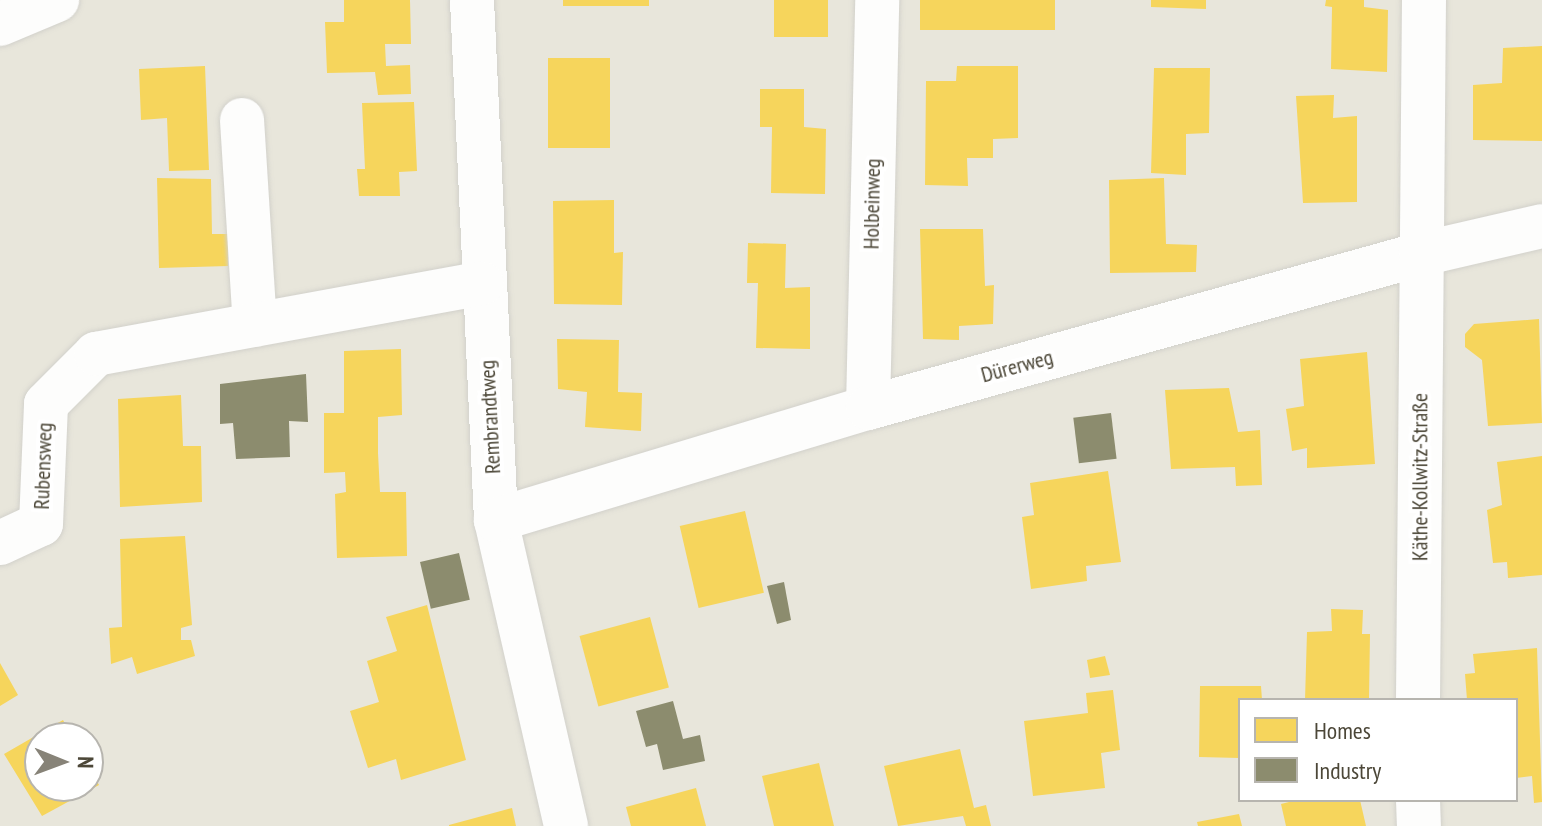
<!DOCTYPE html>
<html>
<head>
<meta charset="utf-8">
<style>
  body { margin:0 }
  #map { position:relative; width:1542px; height:826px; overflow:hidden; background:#f4f3ee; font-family:"PT Sans Narrow",sans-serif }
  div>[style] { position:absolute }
  .residential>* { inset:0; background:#e8e6db }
  .homes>* { inset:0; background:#f6d55c; transform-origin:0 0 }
  .industry>* { inset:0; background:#8c8c6e; transform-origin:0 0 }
  .roads { filter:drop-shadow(0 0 2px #d2d1cb) drop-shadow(0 0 2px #d2d1cb) }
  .minor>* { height:44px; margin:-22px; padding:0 22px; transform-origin:22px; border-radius:22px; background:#fdfdfc }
  .tertiary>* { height:44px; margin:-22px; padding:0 22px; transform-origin:22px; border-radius:22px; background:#fdfdfc }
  span { translate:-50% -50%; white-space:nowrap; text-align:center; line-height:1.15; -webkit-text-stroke:8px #fff; paint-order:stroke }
  .street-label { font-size:22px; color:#4c4738 }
  .legend { position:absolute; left:1238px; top:698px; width:280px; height:104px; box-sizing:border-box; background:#fff; border:2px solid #b7b5af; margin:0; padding:10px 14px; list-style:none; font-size:24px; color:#4c4738 }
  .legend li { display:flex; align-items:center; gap:16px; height:40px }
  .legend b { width:40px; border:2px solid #b7b5af }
  .north { position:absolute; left:24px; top:722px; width:80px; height:80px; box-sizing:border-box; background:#fff; border:2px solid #b7b5af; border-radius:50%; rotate:91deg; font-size:22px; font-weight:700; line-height:32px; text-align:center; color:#4c4738 }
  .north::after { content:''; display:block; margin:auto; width:28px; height:36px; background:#878378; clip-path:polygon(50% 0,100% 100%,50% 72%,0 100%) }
</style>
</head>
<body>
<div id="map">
  <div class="residential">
    <div style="clip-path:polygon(evenodd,0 0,1542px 0,1542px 826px,0 826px,0 0,1240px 700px,1516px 700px,1516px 800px,1240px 800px,1240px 700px,0 0,40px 738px,88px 738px,88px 786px,40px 786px,40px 738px)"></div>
  </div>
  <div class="homes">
    <div style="clip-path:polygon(344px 0,410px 0,411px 44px,385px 44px,386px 66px,410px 65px,411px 94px,378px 95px,375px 72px,327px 73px,325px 22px,344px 22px)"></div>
    <div style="left:563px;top:0;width:86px;height:6px"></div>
    <div style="left:774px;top:0;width:54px;height:37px"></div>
    <div style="left:920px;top:0;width:135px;height:30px"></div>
    <div style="clip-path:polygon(1151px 0,1206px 0,1206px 9px,1151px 7px)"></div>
    <div style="clip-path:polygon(1326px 0,1364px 0,1364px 7px,1388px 10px,1387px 72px,1331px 69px,1332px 7px,1325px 6px)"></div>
    <div style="clip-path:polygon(1542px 46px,1542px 141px,1473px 140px,1473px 85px,1502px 83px,1503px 48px)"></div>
    <div style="left:548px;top:58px;width:62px;height:90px"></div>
    <div style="clip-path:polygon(205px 66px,209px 170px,169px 171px,167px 118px,141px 120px,139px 69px)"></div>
    <div style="clip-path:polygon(957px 66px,1018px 66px,1018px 138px,993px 139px,993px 158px,967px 158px,968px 186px,925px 185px,926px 81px,956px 81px)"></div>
    <div style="clip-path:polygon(1154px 68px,1210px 68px,1209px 133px,1186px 134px,1186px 175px,1151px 173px)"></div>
    <div style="clip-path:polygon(760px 89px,804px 89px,804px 127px,826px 129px,825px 194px,771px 193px,772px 127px,760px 127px)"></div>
    <div style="clip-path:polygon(1334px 95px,1333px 118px,1357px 116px,1357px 202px,1303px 203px,1296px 96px)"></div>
    <div style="clip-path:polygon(414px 102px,417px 171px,399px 172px,400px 196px,359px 196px,357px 169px,365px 169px,362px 103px)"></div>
    <div style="clip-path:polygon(157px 178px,211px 179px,212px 234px,228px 234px,228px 266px,159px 268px)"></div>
    <div style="clip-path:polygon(1164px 178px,1166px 244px,1197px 245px,1196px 272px,1110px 273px,1109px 180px)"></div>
    <div style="clip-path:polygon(614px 200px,614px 253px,623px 252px,622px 305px,554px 304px,553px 201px)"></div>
    <div style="clip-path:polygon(920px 229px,983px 229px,985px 286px,994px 285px,993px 324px,959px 326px,959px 340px,923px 339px)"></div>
    <div style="clip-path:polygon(748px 243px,786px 244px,785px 288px,810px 287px,810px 349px,756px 348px,758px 283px,747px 283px)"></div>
    <div style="clip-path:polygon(1539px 319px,1542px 423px,1488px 426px,1482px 360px,1465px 347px,1465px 334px,1474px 324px)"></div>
    <div style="clip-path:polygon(557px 339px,619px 340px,618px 392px,642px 393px,641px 431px,585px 427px,587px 392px,558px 389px)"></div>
    <div style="clip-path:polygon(401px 349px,402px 415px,378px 417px,378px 453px,380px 492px,406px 492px,407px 556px,337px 558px,335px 494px,346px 492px,345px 472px,324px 473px,324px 413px,344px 413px,344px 351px)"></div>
    <div style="clip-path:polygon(1367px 352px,1375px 464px,1307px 468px,1307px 448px,1292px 451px,1286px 409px,1304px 406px,1300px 359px)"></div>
    <div style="clip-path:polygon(1229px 388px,1238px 432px,1260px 430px,1262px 485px,1236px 486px,1235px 467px,1171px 469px,1165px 390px)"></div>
    <div style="clip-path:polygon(181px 395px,183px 446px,201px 446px,202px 502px,120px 507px,118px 399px)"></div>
    <div style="clip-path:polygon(1542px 456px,1542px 575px,1508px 578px,1507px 562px,1493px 563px,1487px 510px,1502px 505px,1497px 462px)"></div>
    <div style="clip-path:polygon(1108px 471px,1121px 562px,1086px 566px,1087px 581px,1031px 589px,1022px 517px,1034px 515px,1030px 483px)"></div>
    <div style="left:745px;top:511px;width:84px;height:67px;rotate:77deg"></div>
    <div style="clip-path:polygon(185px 536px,192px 625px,181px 628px,181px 640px,191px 640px,195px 656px,137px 674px,132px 657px,111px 664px,109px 628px,122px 627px,120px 539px)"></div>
    <div style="clip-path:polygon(427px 605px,466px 760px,401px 780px,396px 759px,368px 768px,350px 711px,379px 702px,367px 661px,397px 651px,386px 617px)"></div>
    <div style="clip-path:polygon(1331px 609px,1363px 610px,1362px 634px,1370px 634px,1369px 700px,1305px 700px,1307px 632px,1332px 631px)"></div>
    <div style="left:650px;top:617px;width:73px;height:73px;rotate:75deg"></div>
    <div style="clip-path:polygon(1537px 648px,1542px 802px,1534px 803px,1532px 776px,1516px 778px,1516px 700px,1467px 700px,1465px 674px,1475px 673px,1473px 654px)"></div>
    <div style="clip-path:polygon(1105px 656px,1110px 675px,1090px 678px,1087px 660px)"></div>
    <div style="clip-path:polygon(0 663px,18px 695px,0 706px)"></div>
    <div style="clip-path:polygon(1200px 686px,1261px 686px,1262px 700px,1240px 700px,1240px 758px,1199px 757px)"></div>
    <div style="clip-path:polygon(1113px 690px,1120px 750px,1101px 753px,1105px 788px,1033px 796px,1024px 721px,1088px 713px,1086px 693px)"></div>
    <div style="clip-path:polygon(63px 720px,73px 738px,40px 738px,40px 786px,88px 786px,88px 765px,99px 785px,42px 816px,4px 754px)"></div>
    <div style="clip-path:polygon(960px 749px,974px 808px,986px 805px,991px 826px,966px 826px,963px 816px,898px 826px,884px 766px)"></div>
    <div style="clip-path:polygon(819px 763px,834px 826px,774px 826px,762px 776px)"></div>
    <div style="clip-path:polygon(696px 788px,706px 826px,631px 826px,626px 807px)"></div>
    <div style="clip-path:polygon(1297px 800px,1360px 800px,1366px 826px,1286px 826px,1281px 804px)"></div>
    <div style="clip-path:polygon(512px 808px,516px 826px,449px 826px,449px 825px)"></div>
    <div style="clip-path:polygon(1239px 814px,1242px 826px,1198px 826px,1197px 822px)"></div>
  </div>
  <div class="industry">
    <div style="clip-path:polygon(306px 374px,308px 422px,289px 421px,290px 457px,236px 459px,233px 423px,220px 424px,220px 384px)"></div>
    <div style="left:1111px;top:413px;width:46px;height:38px;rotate:83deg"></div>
    <div style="left:459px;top:553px;width:48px;height:40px;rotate:77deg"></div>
    <div style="clip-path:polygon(784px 582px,791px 620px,777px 624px,767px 586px)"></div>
    <div style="clip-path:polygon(673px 701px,683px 739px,700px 735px,705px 761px,663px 770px,657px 744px,646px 747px,636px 711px)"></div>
  </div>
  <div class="roads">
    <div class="minor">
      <div style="left:472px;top:0;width:521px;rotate:87.36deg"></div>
      <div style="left:496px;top:520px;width:314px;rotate:77.1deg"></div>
      <div style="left:242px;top:120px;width:205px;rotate:86.4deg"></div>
      <div style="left:868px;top:408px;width:408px;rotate:-88.7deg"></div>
      <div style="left:496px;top:520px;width:388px;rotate:-16.8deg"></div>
      <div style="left:868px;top:408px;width:574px;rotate:-15.56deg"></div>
      <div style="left:1421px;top:254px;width:124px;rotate:-13deg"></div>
      <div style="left:0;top:543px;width:45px;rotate:-24.9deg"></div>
      <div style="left:41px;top:524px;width:120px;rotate:-87.6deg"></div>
      <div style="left:46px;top:404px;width:71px;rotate:-45deg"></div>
      <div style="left:96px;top:354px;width:392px;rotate:-10.4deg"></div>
      <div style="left:1418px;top:700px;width:700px;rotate:-89.51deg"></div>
      <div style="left:1418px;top:800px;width:26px;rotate:88deg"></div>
    </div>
    <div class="tertiary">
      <div style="left:0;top:24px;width:62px;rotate:-22.8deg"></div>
    </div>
  </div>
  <div class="street-label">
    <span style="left:872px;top:204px;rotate:-89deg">Holbeinweg</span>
    <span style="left:1017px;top:366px;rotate:-15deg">Dürerweg</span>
    <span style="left:490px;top:417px;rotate:-93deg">Rembrandtweg</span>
    <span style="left:43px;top:466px;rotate:-88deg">Rubensweg</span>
    <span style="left:1420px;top:477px;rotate:-90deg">Käthe-Kollwitz-Straße</span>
  </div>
  <ul class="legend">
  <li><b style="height:22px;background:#f6d55c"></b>Homes</li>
  <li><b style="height:22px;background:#8c8c6e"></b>Industry</li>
  </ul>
  <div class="north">N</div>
</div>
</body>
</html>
